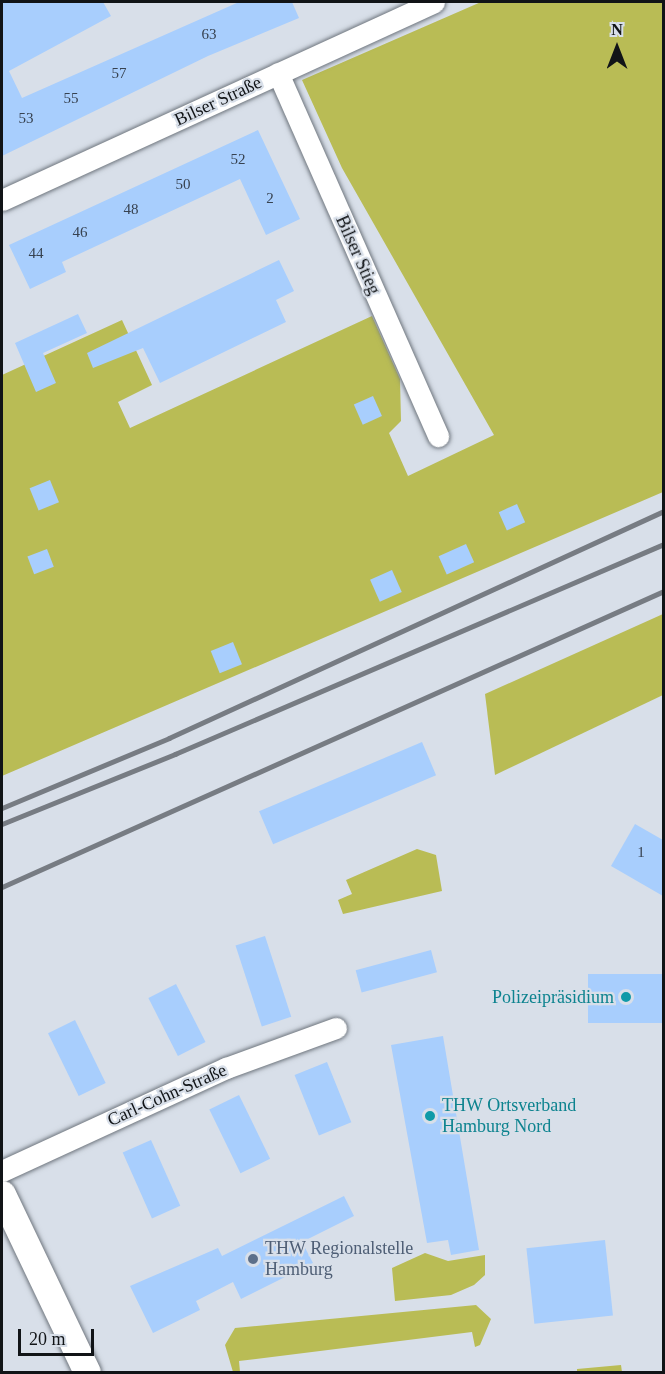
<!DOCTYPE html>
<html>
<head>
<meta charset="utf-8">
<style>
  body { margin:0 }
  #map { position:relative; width:665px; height:1374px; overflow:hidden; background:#d8dfe9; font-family:Georgia,serif }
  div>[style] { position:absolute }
  .green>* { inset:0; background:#b9bc55 }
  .building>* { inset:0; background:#a8cefd; transform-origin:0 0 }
  .roads { filter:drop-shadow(0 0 2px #6f767e) drop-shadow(0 0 2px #6f767e) }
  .minor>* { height:21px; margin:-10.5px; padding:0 10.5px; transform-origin:10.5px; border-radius:10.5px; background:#fff }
  .tertiary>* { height:27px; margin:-13.5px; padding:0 13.5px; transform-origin:13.5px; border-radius:13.5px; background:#fff }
  .rail>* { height:4.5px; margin:-2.25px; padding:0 2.25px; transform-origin:2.25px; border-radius:2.25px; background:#777c83 }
  .dots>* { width:16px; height:16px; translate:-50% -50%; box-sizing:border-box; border:3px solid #d8dfe9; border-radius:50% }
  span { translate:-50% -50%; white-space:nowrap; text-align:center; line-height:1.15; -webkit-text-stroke:4.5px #d8dfe9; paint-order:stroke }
  .number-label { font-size:15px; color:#374250 }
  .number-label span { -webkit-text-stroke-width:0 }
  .street-label { font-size:18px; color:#111417 }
  .culture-label { font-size:18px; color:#0d838f }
  .right { translate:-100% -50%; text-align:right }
  .left { translate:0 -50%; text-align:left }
  .service-label { font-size:18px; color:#4e5e75 }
  .frame { position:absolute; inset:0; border:3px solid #111417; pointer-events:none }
  .north { position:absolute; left:587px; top:18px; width:60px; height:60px; -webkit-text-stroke:4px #d8dfe9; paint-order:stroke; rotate:0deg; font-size:16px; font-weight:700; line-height:24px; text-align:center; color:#111417 }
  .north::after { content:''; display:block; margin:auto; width:21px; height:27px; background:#111417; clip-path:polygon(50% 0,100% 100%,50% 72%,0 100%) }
  .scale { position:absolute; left:18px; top:1329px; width:76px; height:27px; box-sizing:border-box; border:3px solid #111417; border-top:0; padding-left:8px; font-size:18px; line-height:21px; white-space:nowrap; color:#111417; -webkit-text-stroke:4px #d8dfe9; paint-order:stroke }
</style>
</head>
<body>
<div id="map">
  <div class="green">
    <div style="clip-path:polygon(481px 2px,663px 2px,663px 492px,2px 776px,2px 375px,122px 320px,152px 385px,118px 402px,130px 428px,372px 316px,400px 379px,401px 421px,389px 433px,408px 476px,494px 435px,342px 168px,302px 80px)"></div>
    <div style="clip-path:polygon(663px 614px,663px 695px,495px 775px,485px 694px)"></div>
    <div style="clip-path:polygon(417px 849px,436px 855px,442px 891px,343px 914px,338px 900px,352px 894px,346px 880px)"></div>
    <div style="clip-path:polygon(425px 1253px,448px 1261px,485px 1255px,485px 1275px,474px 1285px,451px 1295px,395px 1301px,392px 1268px)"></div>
    <div style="clip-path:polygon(476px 1305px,491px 1319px,480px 1345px,475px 1347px,472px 1332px,239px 1361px,240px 1372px,233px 1372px,225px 1345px,235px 1328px)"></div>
    <div style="clip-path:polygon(621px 1365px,622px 1372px,577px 1372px,577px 1369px)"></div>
  </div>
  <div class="building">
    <div style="clip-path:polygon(2px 2px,103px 2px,111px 16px,9px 71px,22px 98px,239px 2px,292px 2px,299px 18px,208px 56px,2px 156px)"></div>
    <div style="clip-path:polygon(258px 130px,300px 219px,266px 235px,240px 179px,62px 262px,66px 272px,30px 289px,9px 245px)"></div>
    <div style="clip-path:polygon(279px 260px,294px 291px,276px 300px,286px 322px,160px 383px,143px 348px,93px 368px,87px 353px)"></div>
    <div style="clip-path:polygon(78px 314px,87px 333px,43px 353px,56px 383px,36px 392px,15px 343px)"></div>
    <div style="left:373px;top:396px;width:22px;height:21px;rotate:66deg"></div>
    <div style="left:50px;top:480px;width:24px;height:22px;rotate:68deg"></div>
    <div style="left:517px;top:504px;width:20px;height:20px;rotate:66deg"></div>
    <div style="left:466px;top:544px;width:20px;height:30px;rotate:66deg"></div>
    <div style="left:47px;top:549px;width:19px;height:21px;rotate:69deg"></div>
    <div style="left:392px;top:570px;width:24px;height:24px;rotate:66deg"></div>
    <div style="left:233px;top:642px;width:24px;height:24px;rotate:68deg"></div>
    <div style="left:422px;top:742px;width:36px;height:177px;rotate:67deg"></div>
    <div style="clip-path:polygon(635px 824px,663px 840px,663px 896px,611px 866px)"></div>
    <div style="left:265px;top:936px;width:85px;height:31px;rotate:72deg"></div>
    <div style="left:431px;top:950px;width:23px;height:78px;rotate:75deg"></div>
    <div style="left:663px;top:974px;width:49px;height:75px;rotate:90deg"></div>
    <div style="left:176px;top:984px;width:65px;height:31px;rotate:63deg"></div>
    <div style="left:75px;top:1020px;width:70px;height:30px;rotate:64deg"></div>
    <div style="clip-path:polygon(443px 1036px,479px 1250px,451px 1255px,448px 1240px,427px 1243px,391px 1045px)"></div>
    <div style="left:327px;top:1062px;width:65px;height:35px;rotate:68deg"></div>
    <div style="left:239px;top:1095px;width:71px;height:33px;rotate:64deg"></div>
    <div style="left:151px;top:1140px;width:72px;height:31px;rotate:66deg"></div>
    <div style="clip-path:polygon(344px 1196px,354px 1216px,302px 1242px,313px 1263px,241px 1299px,233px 1282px,196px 1301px,200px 1310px,153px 1333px,130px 1286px,218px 1248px,222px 1256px)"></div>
    <div style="left:605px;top:1240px;width:76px;height:79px;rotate:84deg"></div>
  </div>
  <div class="roads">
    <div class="minor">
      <div style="left:278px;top:73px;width:397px;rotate:66.2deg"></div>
      <div style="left:2px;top:200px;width:475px;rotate:-24.6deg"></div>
      <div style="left:2px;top:1171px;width:247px;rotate:-24.7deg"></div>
      <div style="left:226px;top:1068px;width:117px;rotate:-20deg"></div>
    </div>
    <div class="tertiary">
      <div style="left:2px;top:1194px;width:197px;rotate:64.5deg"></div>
    </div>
  </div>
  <div class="rail">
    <div style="left:2px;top:808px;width:181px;rotate:-22.7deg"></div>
    <div style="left:169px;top:738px;width:545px;rotate:-24.64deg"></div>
    <div style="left:2px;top:824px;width:187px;rotate:-22deg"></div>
    <div style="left:175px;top:754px;width:532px;rotate:-23.24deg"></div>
    <div style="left:2px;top:887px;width:725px;rotate:-24.09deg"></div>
  </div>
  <div class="dots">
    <div style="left:626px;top:997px;background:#0f9aa8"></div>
    <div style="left:430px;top:1116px;background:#0f9aa8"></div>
    <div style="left:253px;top:1259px;background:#5c6f8a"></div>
  </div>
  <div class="number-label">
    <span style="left:209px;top:35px">63</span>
    <span style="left:119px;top:74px">57</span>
    <span style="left:71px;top:99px">55</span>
    <span style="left:26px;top:119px">53</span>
    <span style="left:238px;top:160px">52</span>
    <span style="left:183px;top:185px">50</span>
    <span style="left:270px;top:199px">2</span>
    <span style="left:131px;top:210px">48</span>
    <span style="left:80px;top:233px">46</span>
    <span style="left:36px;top:254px">44</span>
    <span style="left:641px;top:853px">1</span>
  </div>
  <div class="street-label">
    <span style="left:218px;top:101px;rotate:-25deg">Bilser Straße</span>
    <span style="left:358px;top:255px;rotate:66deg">Bilser Stieg</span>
    <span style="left:167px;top:1095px;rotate:-24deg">Carl-Cohn-Straße</span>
  </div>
  <div class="culture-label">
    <span class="right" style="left:614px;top:997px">Polizeipräsidium</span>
    <span class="left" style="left:442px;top:1116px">THW Ortsverband<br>Hamburg Nord</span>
  </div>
  <div class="service-label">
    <span class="left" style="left:265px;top:1259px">THW Regionalstelle<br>Hamburg</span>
  </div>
  <div class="frame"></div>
  <div class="north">N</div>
  <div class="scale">20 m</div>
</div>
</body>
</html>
